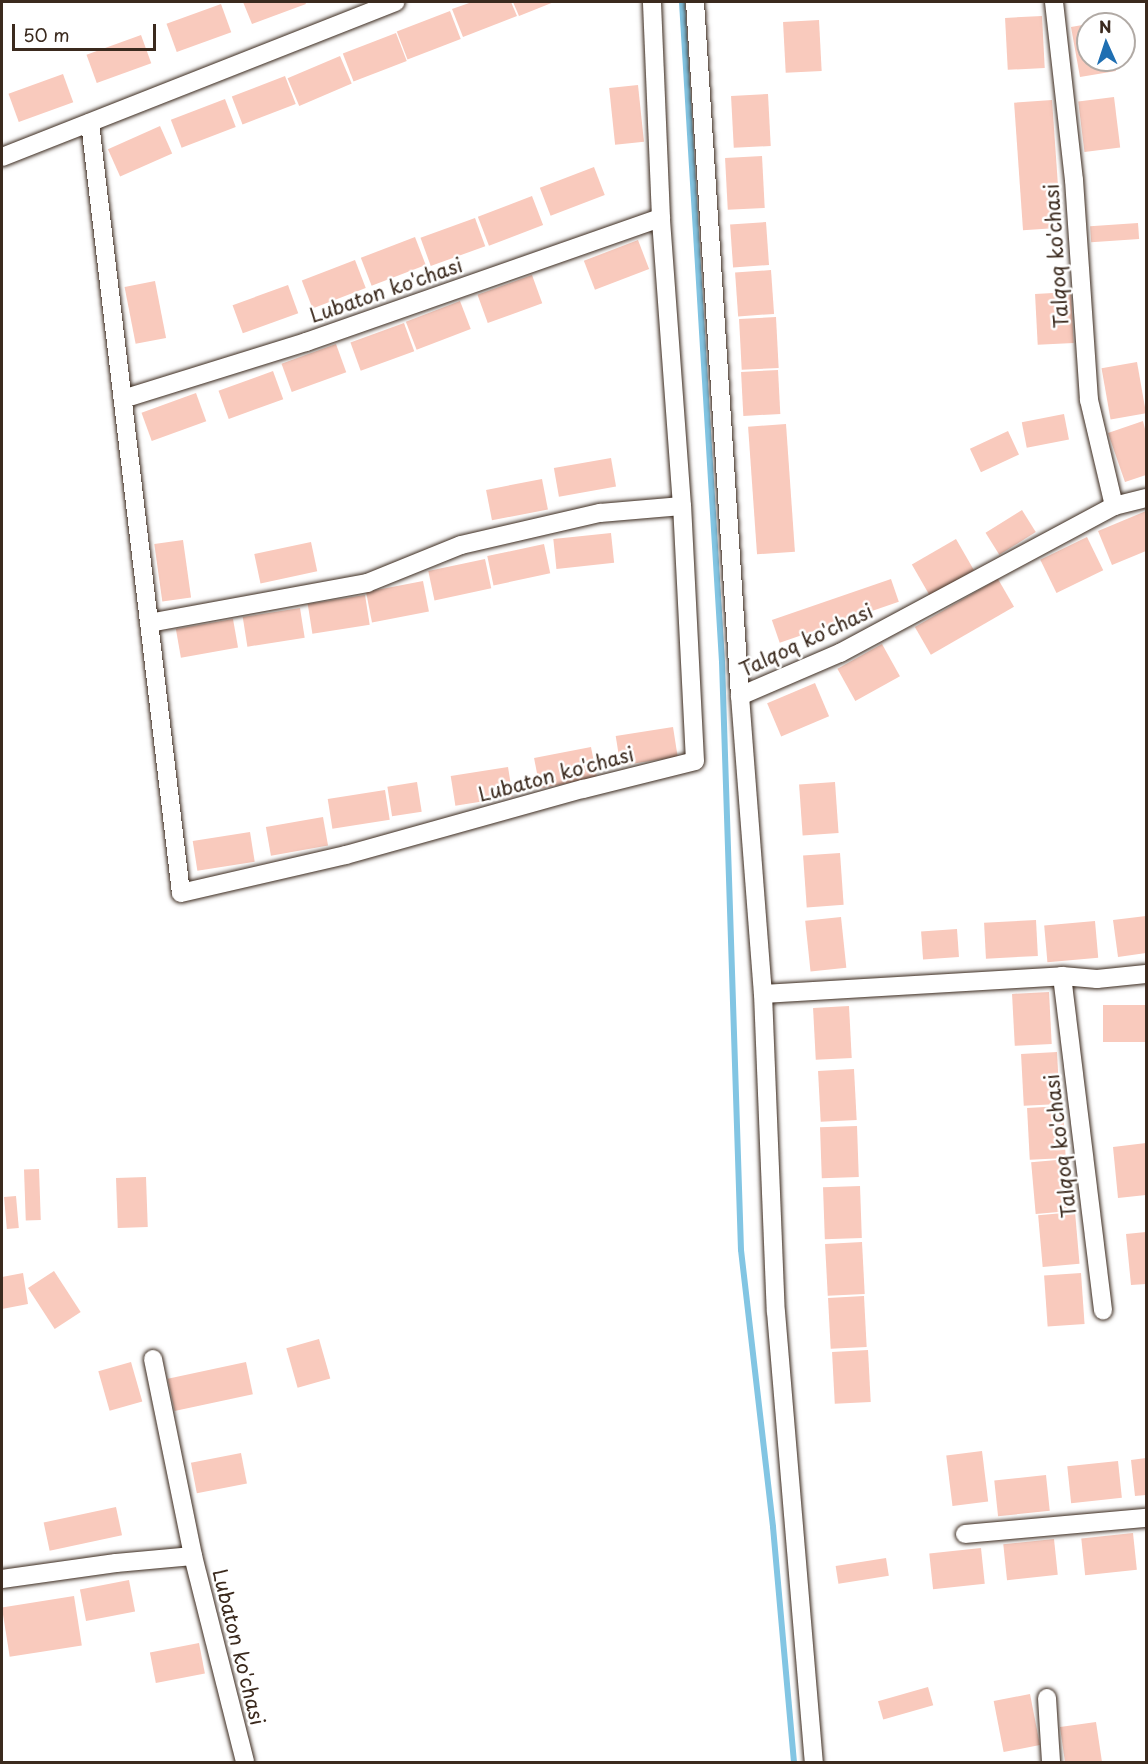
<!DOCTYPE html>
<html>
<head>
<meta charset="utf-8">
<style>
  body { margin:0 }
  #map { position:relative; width:1148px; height:1764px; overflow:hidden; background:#fff; font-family:"Playpen Sans",sans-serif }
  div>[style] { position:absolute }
  .stream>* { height:6px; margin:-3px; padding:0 3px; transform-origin:3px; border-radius:3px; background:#82c5e3 }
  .building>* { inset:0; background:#f9cabd; transform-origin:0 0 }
  .roads { filter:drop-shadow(0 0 2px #3b2a1e) drop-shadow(0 0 2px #3b2a1e) }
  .minor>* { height:18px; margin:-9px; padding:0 9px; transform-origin:9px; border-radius:9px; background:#fff }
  span { translate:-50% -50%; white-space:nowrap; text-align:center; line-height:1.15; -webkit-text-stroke:5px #fff; paint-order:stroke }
  .street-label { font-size:20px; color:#3b2a1e }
  .frame { position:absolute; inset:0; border:3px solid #3b2a1e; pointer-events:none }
  .north { position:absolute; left:1076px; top:12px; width:60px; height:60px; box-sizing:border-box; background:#fff; border:2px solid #b1aaa5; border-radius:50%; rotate:357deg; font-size:16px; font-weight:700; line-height:24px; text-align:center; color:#3b2a1e }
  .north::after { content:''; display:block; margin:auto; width:21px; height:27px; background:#1f6fb2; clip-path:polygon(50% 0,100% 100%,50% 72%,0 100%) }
  .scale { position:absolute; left:12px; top:24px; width:144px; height:27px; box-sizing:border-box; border:3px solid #3b2a1e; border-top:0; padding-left:8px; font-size:18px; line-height:21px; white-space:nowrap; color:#3b2a1e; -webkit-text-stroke:4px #fff; paint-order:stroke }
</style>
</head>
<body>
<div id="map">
  <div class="stream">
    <div style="left:682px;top:2px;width:661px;rotate:86.53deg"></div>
    <div style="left:722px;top:662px;width:588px;rotate:88.15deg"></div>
    <div style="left:741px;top:1250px;width:279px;rotate:83.4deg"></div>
    <div style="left:773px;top:1527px;width:236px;rotate:84.9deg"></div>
  </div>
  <div class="building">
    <div style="clip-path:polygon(243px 2px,305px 2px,306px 4px,252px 24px)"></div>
    <div style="clip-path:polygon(472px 2px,511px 2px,517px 16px,463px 37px,452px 9px)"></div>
    <div style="clip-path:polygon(513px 2px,554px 2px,519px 16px)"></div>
    <div style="left:221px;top:4px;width:30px;height:58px;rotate:70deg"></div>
    <div style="left:450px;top:11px;width:30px;height:57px;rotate:69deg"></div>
    <div style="left:1042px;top:16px;width:52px;height:37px;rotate:87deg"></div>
    <div style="left:819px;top:20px;width:51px;height:36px;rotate:87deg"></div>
    <div style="clip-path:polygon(1107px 20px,1108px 24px,1093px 24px,1093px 23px)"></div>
    <div style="clip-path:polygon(1088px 24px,1088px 60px,1114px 60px,1116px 71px,1080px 77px,1071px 27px)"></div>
    <div style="left:396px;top:33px;width:30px;height:57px;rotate:69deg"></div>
    <div style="left:141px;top:35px;width:30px;height:58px;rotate:70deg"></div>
    <div style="left:340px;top:56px;width:30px;height:57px;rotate:67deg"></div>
    <div style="left:63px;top:74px;width:30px;height:58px;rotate:70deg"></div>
    <div style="left:285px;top:76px;width:30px;height:57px;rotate:69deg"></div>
    <div style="left:638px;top:85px;width:57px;height:29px;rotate:84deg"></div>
    <div style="left:768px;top:94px;width:52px;height:37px;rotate:87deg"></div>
    <div style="left:1114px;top:97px;width:51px;height:36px;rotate:83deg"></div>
    <div style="left:225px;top:99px;width:30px;height:58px;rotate:69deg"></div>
    <div style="left:1052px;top:100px;width:128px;height:38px;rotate:86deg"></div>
    <div style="left:160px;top:126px;width:30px;height:57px;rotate:66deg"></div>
    <div style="left:762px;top:156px;width:52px;height:37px;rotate:87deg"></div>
    <div style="left:594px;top:167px;width:30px;height:58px;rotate:69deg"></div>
    <div style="left:532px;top:196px;width:31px;height:58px;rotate:69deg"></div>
    <div style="left:475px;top:218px;width:30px;height:58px;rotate:70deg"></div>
    <div style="left:766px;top:222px;width:43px;height:36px;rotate:86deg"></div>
    <div style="left:1138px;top:223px;width:16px;height:48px;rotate:86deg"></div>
    <div style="left:415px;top:237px;width:30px;height:58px;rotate:69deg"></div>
    <div style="left:638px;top:240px;width:31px;height:58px;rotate:69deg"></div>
    <div style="left:355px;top:260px;width:30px;height:57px;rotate:69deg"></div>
    <div style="left:771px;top:270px;width:44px;height:36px;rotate:86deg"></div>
    <div style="left:532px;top:275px;width:30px;height:58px;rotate:70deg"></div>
    <div style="left:155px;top:281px;width:58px;height:31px;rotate:79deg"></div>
    <div style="left:288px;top:285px;width:30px;height:59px;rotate:70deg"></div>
    <div style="left:1071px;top:292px;width:51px;height:36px;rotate:87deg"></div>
    <div style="left:460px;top:301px;width:30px;height:58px;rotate:69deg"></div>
    <div style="left:776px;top:317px;width:51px;height:37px;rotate:87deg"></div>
    <div style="left:404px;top:323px;width:30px;height:57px;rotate:70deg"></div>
    <div style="left:336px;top:344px;width:30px;height:58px;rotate:70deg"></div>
    <div style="left:1137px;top:362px;width:52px;height:36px;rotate:80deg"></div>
    <div style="left:778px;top:370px;width:44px;height:37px;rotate:87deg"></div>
    <div style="left:273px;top:371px;width:30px;height:58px;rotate:70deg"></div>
    <div style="left:196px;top:393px;width:30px;height:58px;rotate:70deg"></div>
    <div style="left:1064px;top:414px;width:26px;height:43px;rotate:79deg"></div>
    <div style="clip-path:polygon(1143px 421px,1146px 433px,1146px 475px,1125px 482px,1108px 433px)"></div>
    <div style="left:786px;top:424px;width:128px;height:38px;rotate:86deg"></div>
    <div style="left:1008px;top:431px;width:26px;height:42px;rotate:65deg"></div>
    <div style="left:611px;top:458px;width:29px;height:58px;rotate:80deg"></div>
    <div style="left:542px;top:479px;width:31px;height:57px;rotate:79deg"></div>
    <div style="left:1022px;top:510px;width:26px;height:43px;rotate:58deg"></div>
    <div style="clip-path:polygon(1146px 511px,1146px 551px,1112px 565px,1098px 531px)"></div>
    <div style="left:611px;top:533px;width:30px;height:58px;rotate:84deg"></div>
    <div style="left:1087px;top:537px;width:37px;height:52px;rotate:64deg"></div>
    <div style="left:956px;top:539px;width:36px;height:51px;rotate:60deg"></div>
    <div style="left:183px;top:540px;width:58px;height:29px;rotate:82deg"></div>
    <div style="left:311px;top:542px;width:30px;height:58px;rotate:78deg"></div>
    <div style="left:544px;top:544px;width:30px;height:58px;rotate:78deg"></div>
    <div style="left:485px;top:559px;width:30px;height:58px;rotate:78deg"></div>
    <div style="left:891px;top:579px;width:24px;height:126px;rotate:71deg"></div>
    <div style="left:998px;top:579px;width:32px;height:96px;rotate:60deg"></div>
    <div style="left:423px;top:581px;width:31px;height:58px;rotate:79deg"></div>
    <div style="left:365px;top:595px;width:30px;height:58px;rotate:81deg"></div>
    <div style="left:300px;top:608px;width:30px;height:58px;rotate:81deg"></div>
    <div style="left:233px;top:619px;width:29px;height:58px;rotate:80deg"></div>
    <div style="left:882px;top:644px;width:37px;height:51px;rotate:61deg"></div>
    <div style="left:815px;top:683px;width:36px;height:52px;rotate:67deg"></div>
    <div style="left:673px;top:727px;width:30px;height:58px;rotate:81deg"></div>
    <div style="left:591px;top:747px;width:31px;height:58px;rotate:79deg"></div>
    <div style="left:508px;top:767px;width:30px;height:58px;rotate:81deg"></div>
    <div style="left:417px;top:782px;width:30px;height:30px;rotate:81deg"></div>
    <div style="left:835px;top:782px;width:51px;height:36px;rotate:86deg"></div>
    <div style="left:385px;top:790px;width:30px;height:58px;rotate:81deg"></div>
    <div style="left:323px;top:817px;width:29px;height:58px;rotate:80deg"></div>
    <div style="left:250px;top:832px;width:30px;height:58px;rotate:81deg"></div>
    <div style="left:840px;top:853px;width:52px;height:37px;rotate:86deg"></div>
    <div style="clip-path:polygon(1146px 916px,1146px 953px,1118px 957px,1113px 920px)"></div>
    <div style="left:841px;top:917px;width:51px;height:36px;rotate:84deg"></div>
    <div style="left:1036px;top:920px;width:36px;height:52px;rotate:87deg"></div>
    <div style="left:1095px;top:921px;width:37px;height:51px;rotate:85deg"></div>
    <div style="left:957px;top:929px;width:28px;height:36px;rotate:86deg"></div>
    <div style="left:1049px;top:992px;width:52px;height:37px;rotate:87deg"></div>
    <div style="left:1146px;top:1005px;width:37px;height:43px;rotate:90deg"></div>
    <div style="left:849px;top:1006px;width:52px;height:36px;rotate:87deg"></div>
    <div style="left:1057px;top:1052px;width:52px;height:36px;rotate:87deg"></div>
    <div style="left:854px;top:1069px;width:51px;height:36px;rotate:87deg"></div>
    <div style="left:1063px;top:1106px;width:52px;height:36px;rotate:87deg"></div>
    <div style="left:857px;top:1126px;width:51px;height:37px;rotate:88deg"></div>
    <div style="clip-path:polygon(1146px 1143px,1146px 1195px,1118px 1198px,1113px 1147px)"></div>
    <div style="left:1068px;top:1159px;width:52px;height:37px;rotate:85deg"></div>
    <div style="left:39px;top:1169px;width:51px;height:15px;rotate:88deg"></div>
    <div style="left:146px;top:1177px;width:50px;height:30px;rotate:88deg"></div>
    <div style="left:860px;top:1186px;width:52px;height:37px;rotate:88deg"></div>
    <div style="left:16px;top:1196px;width:32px;height:12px;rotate:85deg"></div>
    <div style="left:1075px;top:1212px;width:52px;height:37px;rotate:85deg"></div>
    <div style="clip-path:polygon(1146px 1232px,1146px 1284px,1131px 1285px,1126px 1234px)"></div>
    <div style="left:862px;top:1242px;width:52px;height:37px;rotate:87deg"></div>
    <div style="left:54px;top:1271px;width:49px;height:31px;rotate:57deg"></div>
    <div style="clip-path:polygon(23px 1273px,28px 1304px,2px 1309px,2px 1277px)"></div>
    <div style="left:1081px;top:1273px;width:51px;height:37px;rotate:86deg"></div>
    <div style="left:864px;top:1296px;width:51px;height:36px;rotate:87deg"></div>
    <div style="left:319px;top:1339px;width:41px;height:34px;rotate:74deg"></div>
    <div style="left:868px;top:1350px;width:52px;height:36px;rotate:87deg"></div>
    <div style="left:131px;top:1362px;width:41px;height:34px;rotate:74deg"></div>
    <div style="left:246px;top:1362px;width:33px;height:80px;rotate:78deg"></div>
    <div style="left:982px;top:1451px;width:51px;height:36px;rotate:83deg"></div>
    <div style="left:241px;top:1453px;width:31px;height:51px;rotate:79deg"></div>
    <div style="clip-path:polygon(1146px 1458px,1146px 1495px,1135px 1496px,1131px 1460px)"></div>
    <div style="left:1118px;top:1461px;width:37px;height:51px;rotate:84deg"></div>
    <div style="left:1046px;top:1475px;width:36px;height:52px;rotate:84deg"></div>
    <div style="left:116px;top:1507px;width:29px;height:74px;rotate:78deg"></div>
    <div style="left:1133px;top:1533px;width:37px;height:52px;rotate:84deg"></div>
    <div style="left:1054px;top:1539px;width:36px;height:51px;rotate:84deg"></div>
    <div style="left:981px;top:1548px;width:36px;height:52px;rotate:84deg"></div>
    <div style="left:886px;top:1558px;width:18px;height:51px;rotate:81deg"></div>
    <div style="left:129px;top:1580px;width:32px;height:50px;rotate:79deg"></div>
    <div style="left:74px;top:1596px;width:50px;height:73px;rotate:81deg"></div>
    <div style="left:199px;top:1643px;width:31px;height:50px;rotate:79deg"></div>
    <div style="left:928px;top:1687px;width:19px;height:52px;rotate:74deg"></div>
    <div style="left:1030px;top:1694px;width:52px;height:37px;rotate:79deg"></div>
    <div style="clip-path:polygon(1096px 1722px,1102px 1762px,1065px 1762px,1060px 1727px)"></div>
  </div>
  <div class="roads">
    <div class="minor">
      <div style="left:695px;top:2px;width:695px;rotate:86.29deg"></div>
      <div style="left:740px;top:696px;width:299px;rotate:85.6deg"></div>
      <div style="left:763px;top:994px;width:318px;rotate:87.7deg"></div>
      <div style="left:776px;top:1312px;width:452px;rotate:85.2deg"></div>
      <div style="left:1054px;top:2px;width:179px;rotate:83.6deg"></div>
      <div style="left:1074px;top:180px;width:221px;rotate:86.1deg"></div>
      <div style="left:1089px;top:400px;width:109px;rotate:76.7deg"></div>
      <div style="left:90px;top:123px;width:775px;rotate:83.26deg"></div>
      <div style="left:181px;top:893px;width:169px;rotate:-13deg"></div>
      <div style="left:346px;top:855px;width:246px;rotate:-15.6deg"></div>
      <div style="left:583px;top:789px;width:115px;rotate:-14deg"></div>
      <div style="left:695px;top:761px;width:255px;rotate:-92.9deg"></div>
      <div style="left:682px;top:506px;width:289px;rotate:-94.2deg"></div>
      <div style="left:661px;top:218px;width:216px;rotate:-92.4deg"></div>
      <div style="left:2px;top:157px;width:423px;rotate:-21.5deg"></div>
      <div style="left:123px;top:399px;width:192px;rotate:-17.3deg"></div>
      <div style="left:306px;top:342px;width:376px;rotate:-19.3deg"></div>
      <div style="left:149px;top:623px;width:222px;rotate:-10.4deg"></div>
      <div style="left:367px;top:583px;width:101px;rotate:-22deg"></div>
      <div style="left:461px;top:545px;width:143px;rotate:-13deg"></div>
      <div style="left:600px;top:513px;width:82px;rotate:-4.9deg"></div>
      <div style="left:740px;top:696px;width:109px;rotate:-23.3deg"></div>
      <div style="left:840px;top:653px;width:311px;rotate:-28.2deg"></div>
      <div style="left:1114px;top:506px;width:33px;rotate:-14deg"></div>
      <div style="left:1062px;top:976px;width:337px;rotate:83deg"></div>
      <div style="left:763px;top:994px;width:300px;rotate:-3.4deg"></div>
      <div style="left:1062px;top:976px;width:35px;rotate:5deg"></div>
      <div style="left:1097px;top:979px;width:49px;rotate:-5.8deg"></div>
      <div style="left:153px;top:1359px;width:201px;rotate:78.5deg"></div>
      <div style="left:965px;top:1534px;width:182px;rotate:-5.1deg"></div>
      <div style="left:2px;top:1579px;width:115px;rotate:-8deg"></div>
      <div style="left:116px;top:1563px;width:77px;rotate:-5.2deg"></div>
      <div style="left:193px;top:1556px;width:212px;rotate:75.8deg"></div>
      <div style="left:1047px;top:1698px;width:64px;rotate:86.4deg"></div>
    </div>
  </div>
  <div class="street-label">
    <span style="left:1056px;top:256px;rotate:-94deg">Talqoq ko'chasi</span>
    <span style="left:386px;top:290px;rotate:-19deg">Lubaton ko'chasi</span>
    <span style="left:806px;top:640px;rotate:-25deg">Talqoq ko'chasi</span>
    <span style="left:556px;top:774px;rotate:-15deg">Lubaton ko'chasi</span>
    <span style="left:1060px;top:1146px;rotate:-97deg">Talqoq ko'chasi</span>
    <span style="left:239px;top:1647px;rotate:76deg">Lubaton ko'chasi</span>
  </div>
  <div class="frame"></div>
  <div class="north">N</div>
  <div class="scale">50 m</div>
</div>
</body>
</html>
